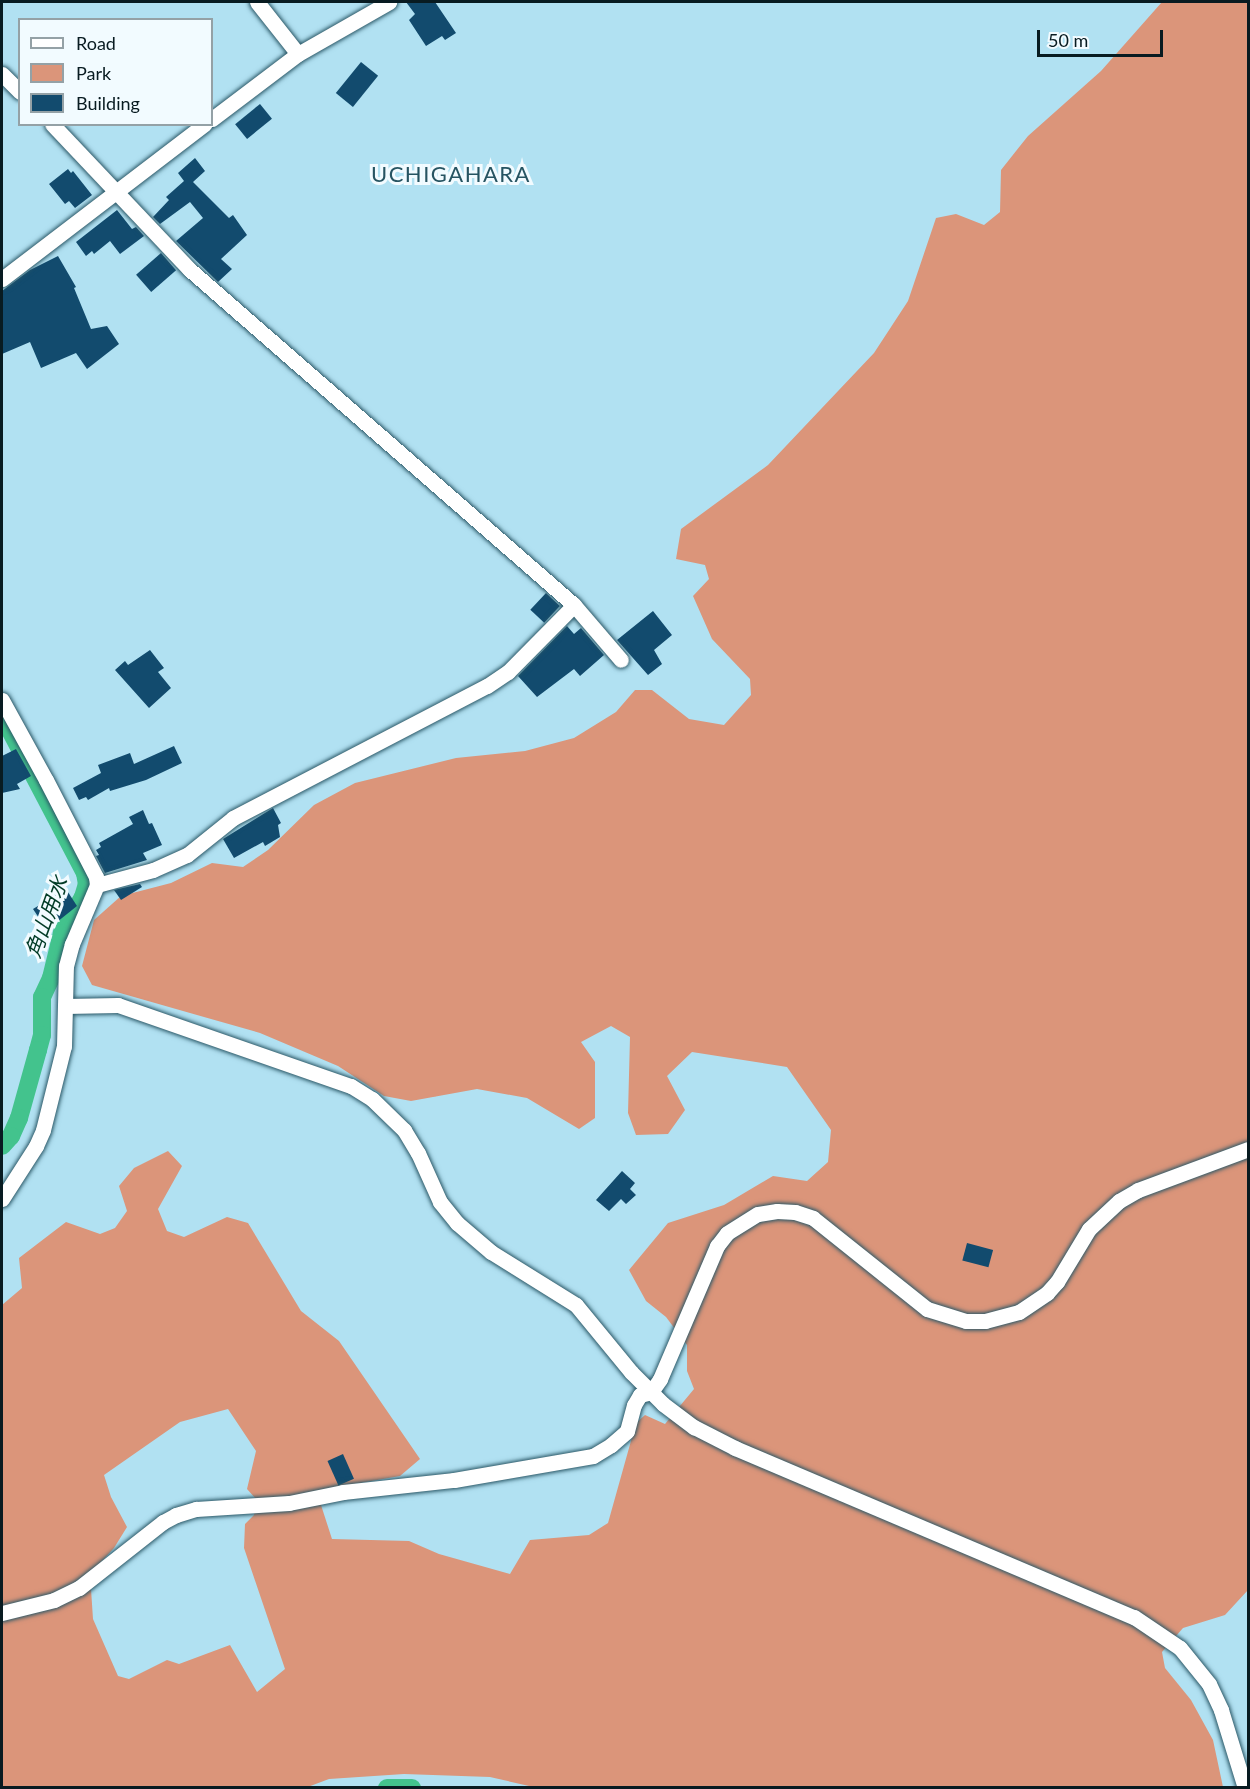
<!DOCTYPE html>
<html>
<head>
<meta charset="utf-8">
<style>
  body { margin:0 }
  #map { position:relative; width:1250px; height:1789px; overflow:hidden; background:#b1e1f2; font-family:Lato,"Noto Sans JP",sans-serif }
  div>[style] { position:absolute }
  .green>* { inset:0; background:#db957a }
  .canal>* { height:18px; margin:-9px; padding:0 9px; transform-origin:9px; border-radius:9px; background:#43c38d }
  .building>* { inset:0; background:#124b6e; transform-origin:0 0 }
  .roads { filter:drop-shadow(0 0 2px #2b5867) drop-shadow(0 0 2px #2b5867) }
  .street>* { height:15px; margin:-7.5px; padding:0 7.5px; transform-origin:7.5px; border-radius:7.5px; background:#fff }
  span { translate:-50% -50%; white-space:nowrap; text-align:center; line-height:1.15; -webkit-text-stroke:6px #f2fbff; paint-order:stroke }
  .water-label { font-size:21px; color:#023b26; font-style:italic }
  .quarter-label { font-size:22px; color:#265462; letter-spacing:1.5px }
  .frame { position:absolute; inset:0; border:3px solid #081b21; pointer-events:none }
  .legend { position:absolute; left:18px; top:18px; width:195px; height:108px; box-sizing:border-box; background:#f2fbff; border:2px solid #94a1a6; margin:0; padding:8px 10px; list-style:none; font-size:18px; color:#081b21 }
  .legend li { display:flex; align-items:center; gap:12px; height:30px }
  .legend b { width:30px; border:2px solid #94a1a6 }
  .scale { position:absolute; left:1037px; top:30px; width:126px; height:27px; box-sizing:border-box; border:3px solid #081b21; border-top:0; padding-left:8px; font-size:18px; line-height:21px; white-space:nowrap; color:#081b21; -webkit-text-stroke:4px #f2fbff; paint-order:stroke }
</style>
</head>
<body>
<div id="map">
  <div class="green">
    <div style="clip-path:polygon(evenodd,1162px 2px,1248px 2px,1248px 1590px,1225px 1615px,1183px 1628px,1162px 1652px,1165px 1668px,1191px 1700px,1213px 1740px,1223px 1787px,538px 1788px,490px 1777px,404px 1774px,329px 1779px,305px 1788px,2px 1788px,2px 1305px,22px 1288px,19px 1258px,66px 1222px,100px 1234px,115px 1228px,127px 1211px,119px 1186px,134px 1168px,168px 1151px,182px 1166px,158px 1209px,167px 1231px,184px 1237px,227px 1217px,248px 1223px,301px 1311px,339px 1341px,420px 1459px,400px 1476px,332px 1488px,321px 1505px,332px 1539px,409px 1541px,439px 1554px,510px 1574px,530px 1540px,589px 1535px,608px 1523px,636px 1423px,645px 1415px,665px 1424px,694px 1389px,687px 1371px,687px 1345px,666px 1317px,646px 1301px,629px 1270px,668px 1223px,724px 1205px,773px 1176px,807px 1181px,828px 1162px,831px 1130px,787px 1067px,692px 1052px,667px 1076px,685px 1110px,668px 1134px,636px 1135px,628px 1113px,630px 1037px,611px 1026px,581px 1042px,595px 1062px,595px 1118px,579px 1129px,527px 1098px,477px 1089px,411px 1101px,384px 1096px,338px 1066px,260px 1033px,92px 985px,82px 966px,94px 920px,121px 896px,171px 883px,212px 863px,243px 867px,268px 850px,314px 805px,355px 783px,456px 758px,525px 751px,574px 738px,616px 712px,635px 690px,652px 690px,689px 719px,724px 725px,751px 695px,750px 679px,712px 639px,693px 596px,709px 579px,705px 565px,676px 559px,681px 529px,768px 465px,874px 353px,908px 301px,936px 218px,956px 214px,984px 225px,1000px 212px,1001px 170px,1028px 136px,1101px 71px,1162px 2px,228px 1409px,256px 1451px,247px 1489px,256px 1499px,254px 1515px,245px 1524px,244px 1548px,285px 1669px,257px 1692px,230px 1645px,179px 1664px,167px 1660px,129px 1679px,118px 1676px,93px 1619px,90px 1574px,114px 1548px,127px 1527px,111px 1497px,104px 1475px,180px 1422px,228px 1409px)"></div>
  </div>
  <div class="canal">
    <div style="left:2px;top:715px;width:178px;rotate:62.3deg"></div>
    <div style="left:85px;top:873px;width:11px;rotate:80deg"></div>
    <div style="left:87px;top:884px;width:14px;rotate:107deg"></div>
    <div style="left:83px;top:897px;width:42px;rotate:120.3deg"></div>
    <div style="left:62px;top:933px;width:46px;rotate:103.7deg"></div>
    <div style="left:51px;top:978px;width:21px;rotate:115deg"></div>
    <div style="left:42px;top:997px;width:38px;rotate:90deg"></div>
    <div style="left:42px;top:1035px;width:16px;rotate:105deg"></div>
    <div style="left:38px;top:1050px;width:71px;rotate:105.6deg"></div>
    <div style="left:19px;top:1118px;width:20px;rotate:114deg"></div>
    <div style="left:11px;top:1136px;width:13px;rotate:132deg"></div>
    <div style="left:387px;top:1788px;width:25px"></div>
  </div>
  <div class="building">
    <div style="clip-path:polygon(406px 2px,435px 2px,456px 33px,445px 40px,442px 36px,426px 46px,409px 20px,415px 14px)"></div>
    <div style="left:361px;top:62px;width:22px;height:40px;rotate:39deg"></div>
    <div style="left:260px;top:104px;width:19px;height:32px;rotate:51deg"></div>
    <div style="clip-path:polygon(195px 158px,205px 171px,193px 182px,229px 218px,233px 215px,247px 235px,221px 259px,232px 269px,218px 282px,176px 241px,203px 218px,190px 202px,160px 224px,153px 217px,169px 200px,166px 197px,184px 181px,178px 173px)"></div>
    <div style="clip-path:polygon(68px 169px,71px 173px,73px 171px,92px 195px,75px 208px,69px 201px,65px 204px,49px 184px)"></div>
    <div style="clip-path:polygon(117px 210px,132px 229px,136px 227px,144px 236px,120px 254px,110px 241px,94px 254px,92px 251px,86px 256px,76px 242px)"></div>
    <div style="left:161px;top:253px;width:23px;height:33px;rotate:49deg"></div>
    <div style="clip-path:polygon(58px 256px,76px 287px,74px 288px,91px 329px,107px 326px,119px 344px,87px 369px,76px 353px,41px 368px,30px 342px,2px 354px,2px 291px,30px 270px)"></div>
    <div style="left:546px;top:593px;width:19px;height:23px;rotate:43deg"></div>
    <div style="clip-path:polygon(653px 611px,672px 635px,654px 650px,662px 664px,648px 675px,617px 640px)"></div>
    <div style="clip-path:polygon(567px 626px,574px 634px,581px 628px,604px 655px,580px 676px,574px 669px,537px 697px,518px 676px)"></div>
    <div style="clip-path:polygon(150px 650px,164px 668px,158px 672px,171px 688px,149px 708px,115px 670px,125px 661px,128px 665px)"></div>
    <div style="clip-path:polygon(174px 746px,182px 763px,146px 780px,110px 791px,109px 788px,88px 800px,86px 797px,79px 800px,73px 788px,101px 773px,98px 765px,130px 753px,134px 764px)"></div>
    <div style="clip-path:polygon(16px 749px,31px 776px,17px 784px,20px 789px,2px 793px,2px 756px)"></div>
    <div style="clip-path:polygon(273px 808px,281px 823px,278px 825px,280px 837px,265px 846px,263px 842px,234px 858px,223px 839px)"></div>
    <div style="clip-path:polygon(143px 810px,149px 824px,152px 823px,162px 845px,143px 853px,147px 860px,105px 873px,96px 856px,99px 855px,96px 850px,101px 847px,99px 843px,133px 824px,129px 817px)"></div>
    <div style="clip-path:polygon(140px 884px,142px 887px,121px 900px,114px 890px)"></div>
    <div style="clip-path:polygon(66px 889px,77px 906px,47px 930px,33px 909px)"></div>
    <div style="clip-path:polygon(622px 1171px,635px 1183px,630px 1189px,636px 1195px,626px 1204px,621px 1199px,609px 1211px,596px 1200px)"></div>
    <div style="left:967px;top:1243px;width:27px;height:18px;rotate:15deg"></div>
    <div style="left:343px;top:1454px;width:27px;height:17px;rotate:66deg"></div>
  </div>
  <div class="roads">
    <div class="street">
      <div style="left:257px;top:2px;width:66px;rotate:51.7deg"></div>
      <div style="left:2px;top:74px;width:25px;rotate:45deg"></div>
      <div style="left:212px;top:119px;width:108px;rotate:-37.1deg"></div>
      <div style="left:298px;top:54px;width:105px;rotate:-29.7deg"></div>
      <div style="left:2px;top:279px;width:255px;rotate:-37.4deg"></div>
      <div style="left:574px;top:605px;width:72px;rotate:49.5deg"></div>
      <div style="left:2px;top:700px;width:91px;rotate:61.2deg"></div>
      <div style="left:46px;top:780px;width:109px;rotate:62.7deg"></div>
      <div style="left:96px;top:877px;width:8px;rotate:83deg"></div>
      <div style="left:97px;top:885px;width:58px;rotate:-15deg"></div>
      <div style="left:153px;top:870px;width:37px;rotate:-24deg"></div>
      <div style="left:187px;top:855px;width:59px;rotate:-38.8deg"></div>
      <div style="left:233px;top:818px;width:286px;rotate:-27.5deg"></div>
      <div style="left:487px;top:686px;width:25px;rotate:-34deg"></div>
      <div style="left:508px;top:672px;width:94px;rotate:-45.4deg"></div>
      <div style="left:574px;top:605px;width:511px;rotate:-138.89deg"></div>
      <div style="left:189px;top:269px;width:199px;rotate:-133.4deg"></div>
      <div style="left:65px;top:1006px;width:53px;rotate:-1.1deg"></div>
      <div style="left:118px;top:1005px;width:247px;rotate:19.2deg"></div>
      <div style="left:351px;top:1086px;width:25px;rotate:32deg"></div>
      <div style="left:372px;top:1099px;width:45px;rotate:44.1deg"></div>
      <div style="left:404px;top:1130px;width:27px;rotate:59deg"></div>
      <div style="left:418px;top:1153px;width:54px;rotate:65.8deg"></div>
      <div style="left:440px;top:1202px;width:27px;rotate:51deg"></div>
      <div style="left:457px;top:1223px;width:45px;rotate:40.5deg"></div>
      <div style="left:491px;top:1252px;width:100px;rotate:31.9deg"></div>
      <div style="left:576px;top:1305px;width:87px;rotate:50.6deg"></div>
      <div style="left:631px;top:1372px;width:45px;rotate:45deg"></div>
      <div style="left:663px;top:1404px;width:39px;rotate:37deg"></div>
      <div style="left:694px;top:1427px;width:46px;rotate:27.1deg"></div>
      <div style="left:735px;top:1448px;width:433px;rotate:23deg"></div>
      <div style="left:1134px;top:1617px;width:55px;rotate:34deg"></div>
      <div style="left:1180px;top:1648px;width:46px;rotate:51.1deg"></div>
      <div style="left:1209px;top:1684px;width:29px;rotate:65deg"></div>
      <div style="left:1221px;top:1710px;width:82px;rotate:72.9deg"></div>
      <div style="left:2px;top:1199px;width:63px;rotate:-57.3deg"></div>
      <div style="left:36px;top:1146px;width:17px;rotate:-66deg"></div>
      <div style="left:43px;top:1130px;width:87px;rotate:-76deg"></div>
      <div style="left:64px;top:1046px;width:80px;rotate:-88.6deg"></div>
      <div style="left:66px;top:966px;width:23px;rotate:-75deg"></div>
      <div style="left:72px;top:944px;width:64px;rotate:-67deg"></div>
      <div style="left:2px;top:1613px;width:54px;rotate:-14deg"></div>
      <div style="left:54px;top:1600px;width:28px;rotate:-26deg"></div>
      <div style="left:79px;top:1588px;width:107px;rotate:-38.2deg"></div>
      <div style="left:163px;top:1522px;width:15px;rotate:-28deg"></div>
      <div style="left:176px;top:1515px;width:21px;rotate:-17deg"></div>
      <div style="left:196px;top:1509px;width:93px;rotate:-3.7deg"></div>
      <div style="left:289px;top:1503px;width:55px;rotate:-11.5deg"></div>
      <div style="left:343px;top:1492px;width:112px;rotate:-6.2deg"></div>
      <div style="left:454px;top:1480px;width:141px;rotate:-9.8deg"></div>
      <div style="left:593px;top:1456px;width:21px;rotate:-31deg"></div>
      <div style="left:611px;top:1445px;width:21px;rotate:-41deg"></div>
      <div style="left:627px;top:1431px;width:27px;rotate:-75deg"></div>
      <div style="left:634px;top:1405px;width:12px;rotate:-59deg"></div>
      <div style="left:640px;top:1395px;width:11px;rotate:-15deg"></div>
      <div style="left:651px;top:1392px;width:16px;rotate:-55deg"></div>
      <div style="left:660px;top:1379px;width:145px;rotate:-66.8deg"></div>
      <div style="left:717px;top:1246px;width:16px;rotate:-52deg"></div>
      <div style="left:727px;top:1233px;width:36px;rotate:-32deg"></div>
      <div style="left:758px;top:1214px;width:19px;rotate:-9deg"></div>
      <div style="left:777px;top:1211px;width:18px;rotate:3deg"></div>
      <div style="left:795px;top:1212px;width:19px;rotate:18deg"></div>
      <div style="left:813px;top:1218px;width:146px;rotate:38.6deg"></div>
      <div style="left:927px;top:1309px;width:41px;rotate:17.1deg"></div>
      <div style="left:966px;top:1321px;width:19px"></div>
      <div style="left:985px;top:1321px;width:35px;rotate:-15deg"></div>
      <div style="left:1019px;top:1312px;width:34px;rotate:-34deg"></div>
      <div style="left:1047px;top:1293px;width:15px;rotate:-48deg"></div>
      <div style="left:1057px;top:1282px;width:62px;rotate:-58.9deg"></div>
      <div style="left:1089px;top:1229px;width:41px;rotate:-43deg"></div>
      <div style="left:1119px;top:1201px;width:22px;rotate:-30deg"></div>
      <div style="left:1138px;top:1190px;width:117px;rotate:-20.4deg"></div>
    </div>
  </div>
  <div class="water-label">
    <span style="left:46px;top:917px;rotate:-70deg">角山用水</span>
  </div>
  <div class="quarter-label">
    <span style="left:451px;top:174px">UCHIGAHARA</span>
  </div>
  <div class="frame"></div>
  <ul class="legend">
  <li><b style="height:8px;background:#fff"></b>Road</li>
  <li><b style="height:16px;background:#db957a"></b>Park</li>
  <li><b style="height:16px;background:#124b6e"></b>Building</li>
  </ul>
  <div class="scale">50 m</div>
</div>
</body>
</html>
